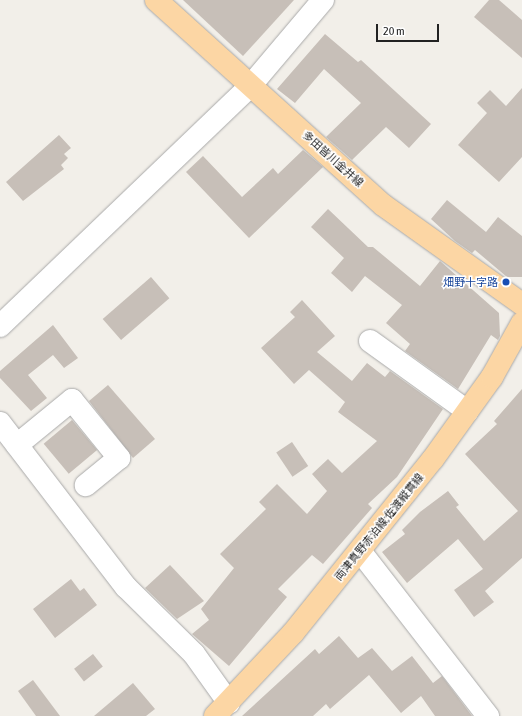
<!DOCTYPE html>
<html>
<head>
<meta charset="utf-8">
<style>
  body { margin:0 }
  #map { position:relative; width:522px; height:716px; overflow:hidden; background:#f2efe9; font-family:"Asap Condensed","Noto Sans JP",sans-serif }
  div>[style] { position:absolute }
  .building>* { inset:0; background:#c7bfb8; transform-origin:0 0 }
  .roads { filter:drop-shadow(0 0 1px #a9a9a9) drop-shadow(0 0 1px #a9a9a9) }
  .minor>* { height:22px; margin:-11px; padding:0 11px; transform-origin:11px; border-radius:11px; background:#fff }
  .major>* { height:22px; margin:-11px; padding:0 11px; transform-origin:11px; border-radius:11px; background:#fcd6a4 }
  .dots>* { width:11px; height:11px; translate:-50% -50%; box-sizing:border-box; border:2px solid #fff; border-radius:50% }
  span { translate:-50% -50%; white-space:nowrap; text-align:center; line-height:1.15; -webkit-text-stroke:3px #fff; paint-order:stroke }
  .street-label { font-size:11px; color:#222 }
  .transit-label { font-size:11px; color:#164399 }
  .right { translate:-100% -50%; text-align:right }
  .scale { position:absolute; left:376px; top:24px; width:63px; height:18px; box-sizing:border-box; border:2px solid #222; border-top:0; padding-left:5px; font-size:12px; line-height:14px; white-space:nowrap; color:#222; -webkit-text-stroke:3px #fff; paint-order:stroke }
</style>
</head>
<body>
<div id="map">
  <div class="building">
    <div style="clip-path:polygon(183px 0,294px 0,243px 56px)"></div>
    <div style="clip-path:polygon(489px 0,499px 0,522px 20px,522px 58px,474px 17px)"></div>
    <div style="clip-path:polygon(325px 34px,358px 62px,361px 60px,431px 124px,409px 148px,386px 127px,352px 160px,326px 137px,361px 103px,324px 69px,295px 103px,277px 89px)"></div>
    <div style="clip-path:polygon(522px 88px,522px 157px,499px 182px,458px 145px,487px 113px,477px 103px,490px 90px,506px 106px)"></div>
    <div style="clip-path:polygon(59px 135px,71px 148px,64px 154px,68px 158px,61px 165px,64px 169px,23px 201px,6px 182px)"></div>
    <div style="clip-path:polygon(303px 150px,323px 167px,249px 238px,186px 172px,203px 156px,242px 197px,273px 168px,278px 174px)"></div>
    <div style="clip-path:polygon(447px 200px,486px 232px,498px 217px,522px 236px,522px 277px,507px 277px,475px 250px,472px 253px,455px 241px,431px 219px)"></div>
    <div style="clip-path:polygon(328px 209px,368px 247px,373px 247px,420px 286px,440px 261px,499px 313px,500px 336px,498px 340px,491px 335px,458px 389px,405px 351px,410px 344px,386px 323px,402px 305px,365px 276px,352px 292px,331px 273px,344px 258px,311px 227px)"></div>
    <div style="left:151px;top:277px;width:28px;height:64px;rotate:49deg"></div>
    <div style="clip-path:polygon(302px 300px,335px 336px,317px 352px,352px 381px,367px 363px,385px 377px,390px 371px,443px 409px,397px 477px,368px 504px,372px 508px,323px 564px,312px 555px,278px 589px,287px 597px,229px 666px,192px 634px,209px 620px,201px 609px,234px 568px,220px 554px,266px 509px,259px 502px,277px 484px,307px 514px,327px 491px,312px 474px,328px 459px,342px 473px,377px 441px,338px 412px,345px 402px,309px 370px,294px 384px,261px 348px,295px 317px,290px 312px)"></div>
    <div style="clip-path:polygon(53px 325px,78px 358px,64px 368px,53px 355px,28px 375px,47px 398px,31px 411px,0 378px,0 371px)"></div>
    <div style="clip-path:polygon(108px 385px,155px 439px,133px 458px,89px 401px)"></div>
    <div style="clip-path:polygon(522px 389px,522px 558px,485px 591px,494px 602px,474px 617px,454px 590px,483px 569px,458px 539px,407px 583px,382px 552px,405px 534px,402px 530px,420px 512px,448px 491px,459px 505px,456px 507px,484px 541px,518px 511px,465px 454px,497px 424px,494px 421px)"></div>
    <div style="left:72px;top:420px;width:39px;height:37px;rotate:50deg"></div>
    <div style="left:292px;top:442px;width:29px;height:19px;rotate:56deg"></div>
    <div style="clip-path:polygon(170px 565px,204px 601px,177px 619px,145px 588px)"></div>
    <div style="clip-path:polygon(71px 579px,80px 591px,84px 588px,97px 605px,55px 638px,33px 609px)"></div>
    <div style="clip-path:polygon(339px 636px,358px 658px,372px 648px,392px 671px,412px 656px,433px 683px,442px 676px,472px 716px,435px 716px,421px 696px,401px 713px,369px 675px,330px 709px,326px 704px,313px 716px,242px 716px,315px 649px,319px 654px)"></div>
    <div style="left:93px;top:654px;width:16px;height:24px;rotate:52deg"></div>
    <div style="clip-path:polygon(33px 680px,60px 716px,36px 716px,18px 691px)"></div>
    <div style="clip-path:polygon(133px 683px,155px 709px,146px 716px,94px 716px)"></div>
  </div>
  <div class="roads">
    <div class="minor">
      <div style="left:0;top:326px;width:349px;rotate:-43.8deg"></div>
      <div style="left:252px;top:84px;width:110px;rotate:-49.8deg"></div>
      <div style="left:370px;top:341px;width:120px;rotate:35.8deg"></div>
      <div style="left:0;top:423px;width:207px;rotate:52.5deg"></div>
      <div style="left:126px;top:587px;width:95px;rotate:44.6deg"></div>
      <div style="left:194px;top:654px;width:60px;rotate:54.5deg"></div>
      <div style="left:17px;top:445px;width:71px;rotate:-39.3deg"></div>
      <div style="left:72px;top:400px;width:75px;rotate:51deg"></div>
      <div style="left:119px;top:458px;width:43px;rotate:140.7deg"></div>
      <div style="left:360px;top:551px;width:209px;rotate:52.2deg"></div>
    </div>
    <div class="major">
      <div style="left:156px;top:0;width:306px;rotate:42.1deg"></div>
      <div style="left:383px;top:205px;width:171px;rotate:35.5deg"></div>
      <div style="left:215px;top:716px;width:114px;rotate:-46.8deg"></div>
      <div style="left:293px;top:633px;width:223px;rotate:-51.2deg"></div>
      <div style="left:433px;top:459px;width:101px;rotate:-54.3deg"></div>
      <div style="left:492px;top:377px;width:62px;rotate:-60.9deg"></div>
    </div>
  </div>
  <div class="dots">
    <div style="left:506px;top:282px;background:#1a4fb4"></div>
  </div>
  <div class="street-label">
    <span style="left:333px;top:159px;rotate:42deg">多田皆川金井線</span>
    <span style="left:379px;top:527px;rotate:-51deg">両津真野赤泊線;佐渡縦貫線</span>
  </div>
  <div class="transit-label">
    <span class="right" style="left:498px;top:282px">畑野十字路</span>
  </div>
  <div class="scale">20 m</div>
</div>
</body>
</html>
